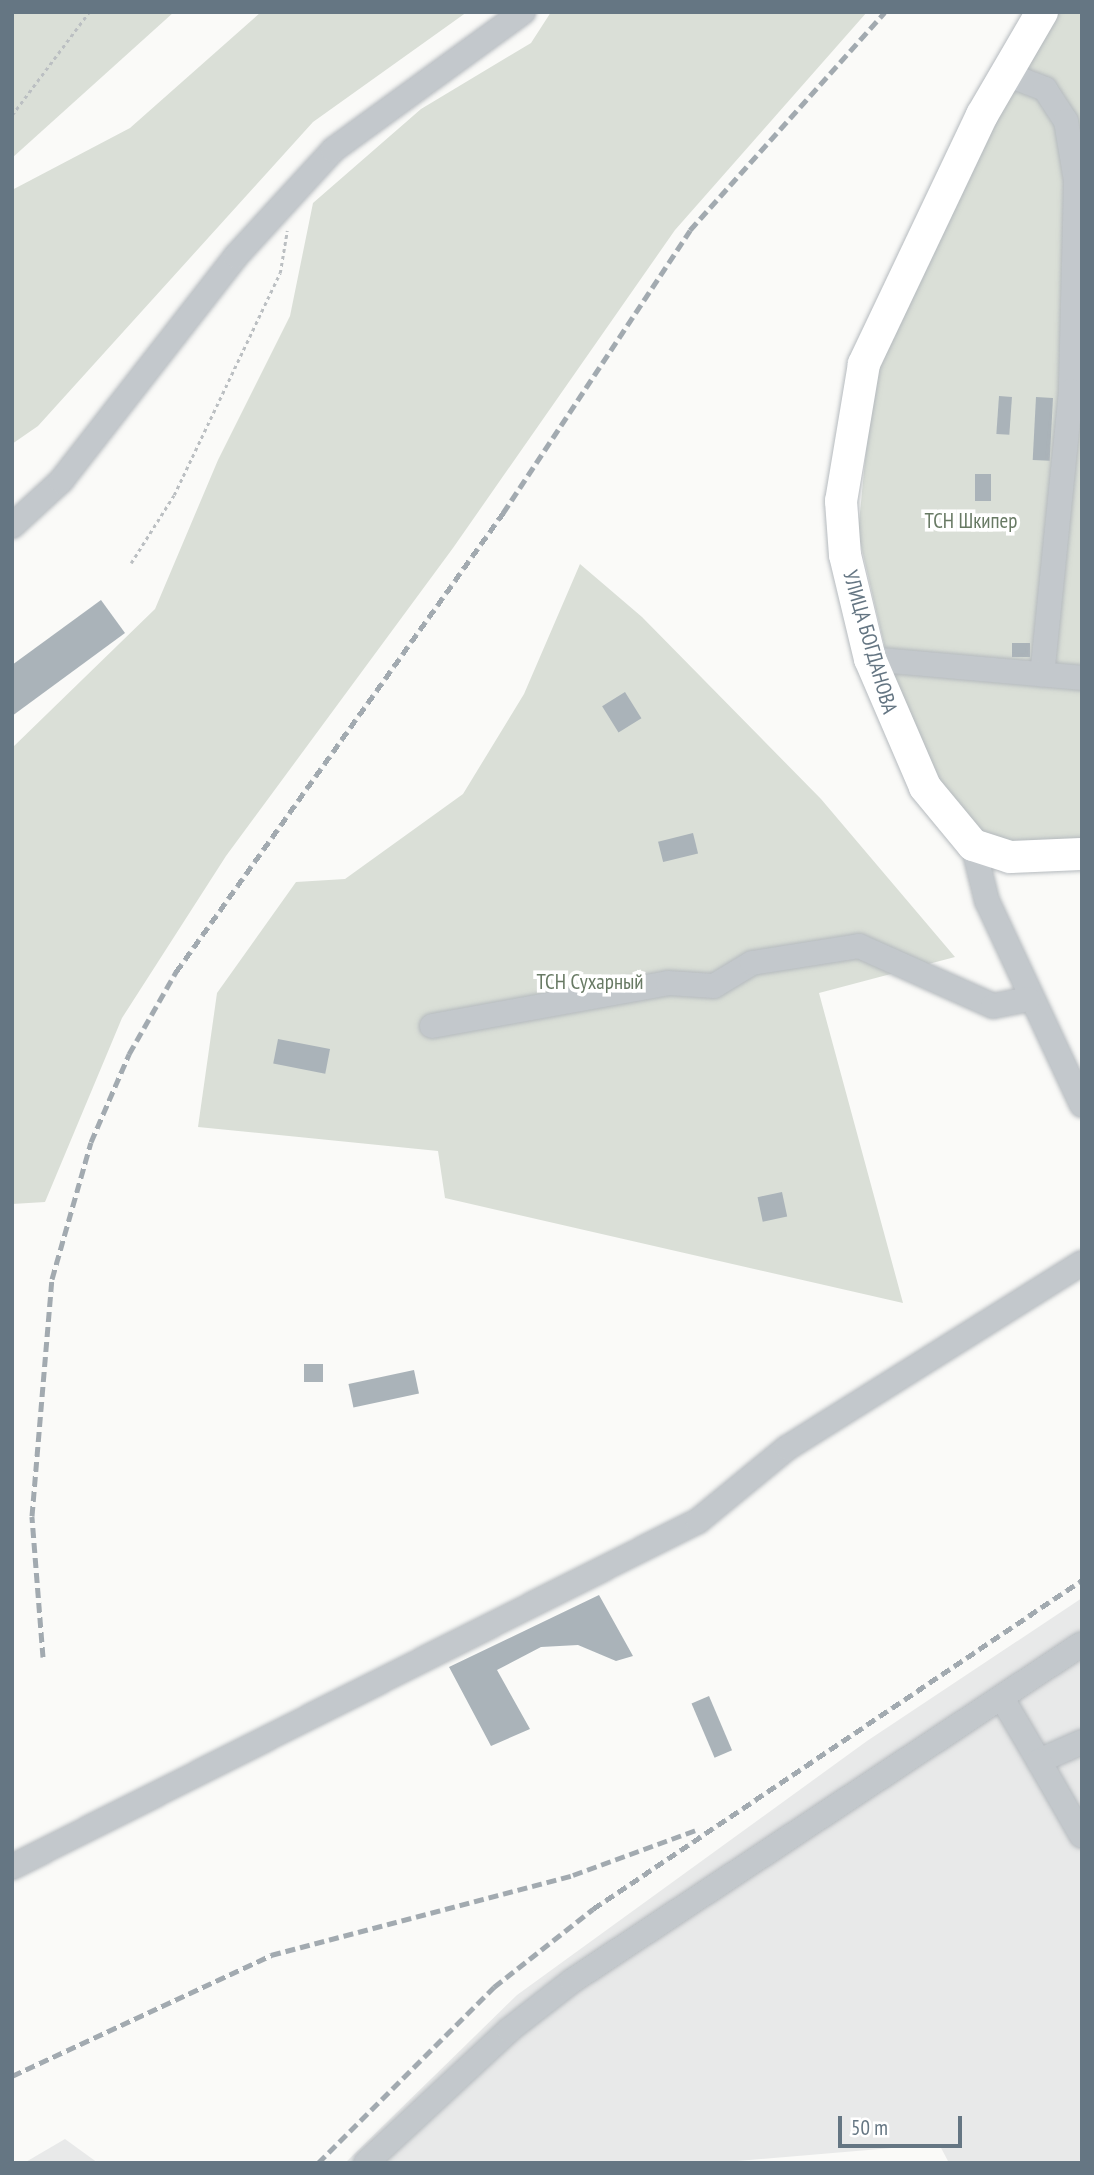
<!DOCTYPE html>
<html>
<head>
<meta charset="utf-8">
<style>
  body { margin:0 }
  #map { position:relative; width:1094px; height:2175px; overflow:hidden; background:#fafaf8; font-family:"PT Sans Narrow",sans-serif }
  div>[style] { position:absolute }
  .built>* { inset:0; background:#e8e9e9 }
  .green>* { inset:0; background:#dadfd7 }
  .building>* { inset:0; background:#aab3b9; transform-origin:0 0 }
  .path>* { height:2.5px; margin-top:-1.25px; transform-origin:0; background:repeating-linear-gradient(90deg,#bbbfc2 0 3.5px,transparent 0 7px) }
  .roads { filter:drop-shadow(0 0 2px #b5babe) drop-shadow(0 0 2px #b5babe) }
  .minor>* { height:24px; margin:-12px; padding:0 12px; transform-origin:12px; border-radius:12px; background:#c3c8cc }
  .major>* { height:32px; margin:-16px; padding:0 16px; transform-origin:16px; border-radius:16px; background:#fff }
  .rail>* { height:5px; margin-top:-2.5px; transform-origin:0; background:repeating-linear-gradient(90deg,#a2aab0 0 10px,transparent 0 15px) }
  span { translate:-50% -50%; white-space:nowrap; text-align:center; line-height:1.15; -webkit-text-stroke:7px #fff; paint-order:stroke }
  .park-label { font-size:21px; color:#687a64 }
  .street-label { font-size:21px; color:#657683 }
  .frame { position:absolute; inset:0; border:14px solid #657683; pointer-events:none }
  .scale { position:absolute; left:838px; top:2116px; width:124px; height:32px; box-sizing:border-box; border:4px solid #657683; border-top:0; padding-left:9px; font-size:21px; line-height:24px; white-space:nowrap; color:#657683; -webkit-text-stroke:5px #fff; paint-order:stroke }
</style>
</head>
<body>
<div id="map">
  <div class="built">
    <div style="clip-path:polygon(1082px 1598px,1082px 2163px,949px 2163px,939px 2144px,713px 2163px,345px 2163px,517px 1995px,867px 1741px)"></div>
    <div style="clip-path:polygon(65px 2139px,98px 2163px,24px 2163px)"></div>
  </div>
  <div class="green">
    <div style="clip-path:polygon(12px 12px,174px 12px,12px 158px)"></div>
    <div style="clip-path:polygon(261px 12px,467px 12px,313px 122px,38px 426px,12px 444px,12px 190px,130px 128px)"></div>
    <div style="clip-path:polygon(551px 12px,867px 12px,675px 230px,453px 548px,226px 856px,122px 1018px,45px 1202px,12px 1204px,12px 748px,155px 609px,218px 460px,290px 316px,313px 203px,421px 109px,531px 43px)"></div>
    <div style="clip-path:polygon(1058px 12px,1082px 12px,1082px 844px,1036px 849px,974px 829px,936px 784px,892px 678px,858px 533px,874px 369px,993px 115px)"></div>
    <div style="clip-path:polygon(580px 564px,642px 617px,821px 799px,955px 957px,819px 993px,903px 1303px,445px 1198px,438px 1151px,198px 1127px,217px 993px,296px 882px,345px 879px,463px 794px,524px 694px)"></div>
  </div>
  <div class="building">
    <div style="left:999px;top:396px;width:13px;height:38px;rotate:4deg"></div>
    <div style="left:1036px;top:397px;width:17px;height:63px;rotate:3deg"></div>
    <div style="left:975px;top:474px;width:16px;height:27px"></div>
    <div style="clip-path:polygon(101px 600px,125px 633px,12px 716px,12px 665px)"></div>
    <div style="left:1012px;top:643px;width:18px;height:14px"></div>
    <div style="left:625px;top:692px;width:31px;height:27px;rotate:58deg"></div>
    <div style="left:693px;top:833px;width:21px;height:36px;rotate:76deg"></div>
    <div style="left:278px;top:1039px;width:53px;height:25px;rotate:11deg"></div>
    <div style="left:782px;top:1192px;width:25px;height:25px;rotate:78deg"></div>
    <div style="left:323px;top:1364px;width:18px;height:19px;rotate:90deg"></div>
    <div style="left:414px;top:1370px;width:24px;height:67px;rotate:78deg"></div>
    <div style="clip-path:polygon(599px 1595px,633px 1656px,616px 1661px,578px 1645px,541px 1647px,497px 1670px,530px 1729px,491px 1746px,449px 1667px)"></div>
    <div style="left:709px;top:1696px;width:59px;height:19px;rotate:67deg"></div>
  </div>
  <div class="path">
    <div style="left:12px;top:115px;width:129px;rotate:-53.2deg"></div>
    <div style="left:131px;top:563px;width:80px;rotate:-57.7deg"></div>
    <div style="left:174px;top:495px;width:246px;rotate:-64.5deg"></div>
    <div style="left:280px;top:273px;width:43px;rotate:-80.5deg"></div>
  </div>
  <div class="roads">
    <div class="minor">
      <div style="left:1006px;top:74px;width:42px;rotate:21deg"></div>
      <div style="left:1045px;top:89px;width:38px;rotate:57deg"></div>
      <div style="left:1066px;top:121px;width:61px;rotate:80.5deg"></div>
      <div style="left:1076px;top:181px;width:210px;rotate:91.4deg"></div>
      <div style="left:1071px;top:391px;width:285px;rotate:95.8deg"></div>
      <div style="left:12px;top:526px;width:67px;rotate:-42.6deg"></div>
      <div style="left:61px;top:481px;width:285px;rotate:-52.1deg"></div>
      <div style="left:236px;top:256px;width:144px;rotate:-47.5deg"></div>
      <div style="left:333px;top:150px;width:235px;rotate:-36deg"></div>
      <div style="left:870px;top:659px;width:213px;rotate:5.1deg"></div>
      <div style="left:973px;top:845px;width:58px;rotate:76deg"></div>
      <div style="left:987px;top:901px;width:225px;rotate:65deg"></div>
      <div style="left:432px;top:1026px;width:240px;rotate:-10.3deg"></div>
      <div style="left:668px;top:983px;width:46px;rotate:3.7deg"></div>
      <div style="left:714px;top:986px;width:44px;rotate:-31.2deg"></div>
      <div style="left:752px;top:963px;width:108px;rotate:-9deg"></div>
      <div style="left:859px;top:946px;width:147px;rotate:24.1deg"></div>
      <div style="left:993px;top:1006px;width:36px;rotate:-11deg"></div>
      <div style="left:1002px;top:1698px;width:73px;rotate:59.6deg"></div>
      <div style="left:1039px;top:1761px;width:47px;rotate:-23.8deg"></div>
      <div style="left:1039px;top:1761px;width:86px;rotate:60.2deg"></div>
      <div style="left:12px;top:1867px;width:768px;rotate:-26.77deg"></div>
      <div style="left:698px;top:1521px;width:115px;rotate:-39.4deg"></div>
      <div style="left:787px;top:1448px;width:348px;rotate:-32.1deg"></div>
      <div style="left:366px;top:2163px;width:195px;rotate:-42.9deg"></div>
      <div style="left:509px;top:2030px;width:80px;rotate:-37.9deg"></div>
      <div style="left:572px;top:1981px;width:611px;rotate:-33.46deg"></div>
    </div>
    <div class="major">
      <div style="left:1042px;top:12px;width:119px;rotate:120.2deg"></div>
      <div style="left:982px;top:115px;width:276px;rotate:115.4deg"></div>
      <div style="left:864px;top:364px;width:139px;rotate:99.5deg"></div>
      <div style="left:841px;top:501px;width:54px;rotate:85.8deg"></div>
      <div style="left:845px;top:555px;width:107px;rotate:76.5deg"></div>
      <div style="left:870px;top:659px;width:139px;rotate:66.7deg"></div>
      <div style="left:925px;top:787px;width:75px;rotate:50.4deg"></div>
      <div style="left:973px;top:845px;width:39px;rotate:18deg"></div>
      <div style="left:1010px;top:857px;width:72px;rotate:-2.4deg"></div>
    </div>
  </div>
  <div class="rail">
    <div style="left:43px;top:1657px;width:141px;rotate:-94.5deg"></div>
    <div style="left:32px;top:1516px;width:238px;rotate:-85.2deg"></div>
    <div style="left:52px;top:1279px;width:142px;rotate:-74.1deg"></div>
    <div style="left:91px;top:1142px;width:96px;rotate:-66.6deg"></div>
    <div style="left:129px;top:1054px;width:95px;rotate:-60.2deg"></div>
    <div style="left:176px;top:972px;width:564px;rotate:-54.53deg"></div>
    <div style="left:503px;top:513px;width:339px;rotate:-56.5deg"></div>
    <div style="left:690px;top:230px;width:292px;rotate:-48.2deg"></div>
    <div style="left:12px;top:2076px;width:286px;rotate:-25deg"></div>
    <div style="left:271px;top:1955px;width:312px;rotate:-14.8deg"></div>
    <div style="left:573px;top:1875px;width:131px;rotate:-20.1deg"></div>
    <div style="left:318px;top:2163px;width:249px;rotate:-45deg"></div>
    <div style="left:494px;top:1987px;width:126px;rotate:-38.2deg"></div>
    <div style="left:593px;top:1909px;width:589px;rotate:-33.93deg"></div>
  </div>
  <div class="park-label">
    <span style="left:971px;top:521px">ТСН Шкипер</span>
    <span style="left:590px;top:982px">ТСН Сухарный</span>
  </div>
  <div class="street-label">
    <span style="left:870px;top:642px;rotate:74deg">УЛИЦА БОГДАНОВА</span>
  </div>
  <div class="frame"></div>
  <div class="scale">50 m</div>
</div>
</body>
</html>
